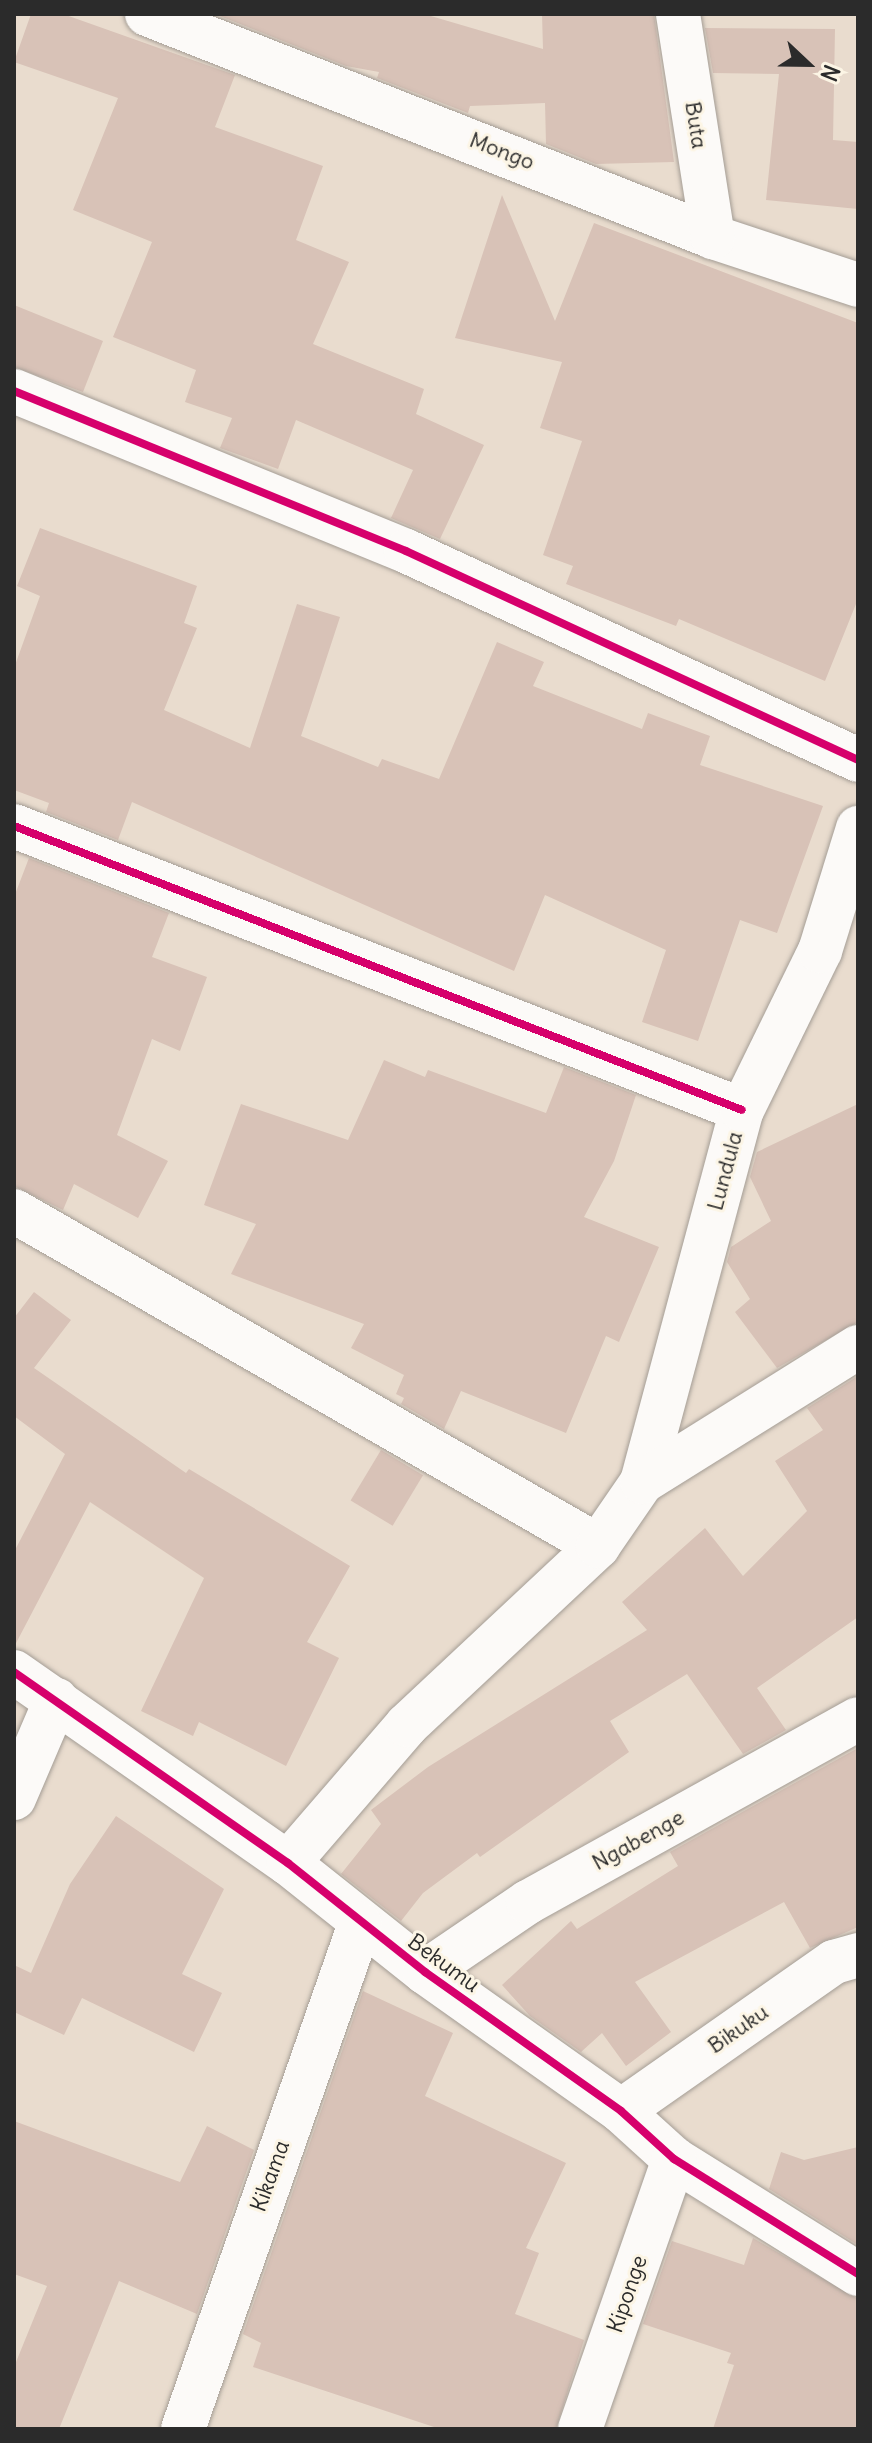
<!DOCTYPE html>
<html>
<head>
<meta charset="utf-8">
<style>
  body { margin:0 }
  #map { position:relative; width:872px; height:2443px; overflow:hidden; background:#e9dcce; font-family:Delius,sans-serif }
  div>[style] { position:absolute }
  .building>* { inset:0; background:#d8c2b7; transform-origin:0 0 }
  .roads { filter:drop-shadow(0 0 2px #a49d95) drop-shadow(0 0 2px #a49d95) }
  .minor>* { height:44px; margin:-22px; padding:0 22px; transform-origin:22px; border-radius:22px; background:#fcfaf8 }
  .cycleway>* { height:8px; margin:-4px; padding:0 4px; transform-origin:4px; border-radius:4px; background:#d6006c }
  span { translate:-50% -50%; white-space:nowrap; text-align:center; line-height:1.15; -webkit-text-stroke:6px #fcf5e5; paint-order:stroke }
  .street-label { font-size:22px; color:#2b2b2b }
  .frame { position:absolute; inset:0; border:16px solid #2b2b2b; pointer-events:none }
  .north { position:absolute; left:768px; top:24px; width:80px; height:80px; -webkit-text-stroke:6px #fcf5e5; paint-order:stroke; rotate:112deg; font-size:22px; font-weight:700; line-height:32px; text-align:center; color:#2b2b2b }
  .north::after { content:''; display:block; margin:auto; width:28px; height:36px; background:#2b2b2b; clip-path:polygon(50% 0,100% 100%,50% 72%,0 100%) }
</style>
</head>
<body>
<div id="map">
  <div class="building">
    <div style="clip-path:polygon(31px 14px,63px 14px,235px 75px,215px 127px,323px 166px,296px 240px,349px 262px,313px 344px,424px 389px,416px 414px,484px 445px,440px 539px,391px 518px,413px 470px,296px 420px,278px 469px,220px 448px,232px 418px,185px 402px,196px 370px,113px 337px,152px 242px,73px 210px,118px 98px,14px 62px)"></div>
    <div style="clip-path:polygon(215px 14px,424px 14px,543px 49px,542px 14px,654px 14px,674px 162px,596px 164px,546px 144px,545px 103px,470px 106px,468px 113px,377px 78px,379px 72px,346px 66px)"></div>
    <div style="clip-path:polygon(705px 28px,835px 29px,833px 140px,858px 142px,858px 209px,766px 200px,779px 74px,713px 73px)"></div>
    <div style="clip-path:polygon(502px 195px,555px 321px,594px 223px,858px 323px,858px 599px,825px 681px,679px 619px,676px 626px,566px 584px,573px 566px,543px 555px,582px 441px,540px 428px,562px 362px,455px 338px)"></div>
    <div style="clip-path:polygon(14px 305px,103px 341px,83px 392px,14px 367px)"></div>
    <div style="clip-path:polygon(40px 528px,197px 586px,184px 623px,197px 628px,164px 710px,250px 748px,297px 604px,340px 617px,301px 736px,378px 767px,382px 759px,439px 779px,497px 642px,544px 662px,533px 686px,642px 729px,648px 713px,710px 736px,700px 765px,823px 806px,777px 933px,740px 920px,698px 1041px,642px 1022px,666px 950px,545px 895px,514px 971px,132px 802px,118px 840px,46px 812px,49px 803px,14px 790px,14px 668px,40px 596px,17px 586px)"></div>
    <div style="clip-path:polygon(29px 858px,169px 913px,152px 957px,207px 977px,180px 1051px,152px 1039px,117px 1135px,168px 1161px,138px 1218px,74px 1184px,63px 1210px,14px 1186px,14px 897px)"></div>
    <div style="clip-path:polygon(384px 1060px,425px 1077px,428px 1070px,546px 1113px,564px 1067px,636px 1095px,614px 1161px,584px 1217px,659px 1247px,619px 1342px,606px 1336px,566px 1433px,461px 1391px,444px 1429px,401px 1404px,404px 1398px,396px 1394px,404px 1375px,351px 1348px,364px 1324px,231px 1274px,256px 1224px,204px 1205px,241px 1104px,348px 1140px)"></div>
    <div style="clip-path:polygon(858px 1104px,858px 1322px,777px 1368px,735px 1312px,750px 1299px,727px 1262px,731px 1247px,771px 1221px,750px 1177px,757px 1152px)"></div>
    <div style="clip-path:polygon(34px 1292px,71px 1320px,34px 1368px,186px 1473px,189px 1469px,350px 1566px,307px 1642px,339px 1658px,286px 1766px,199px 1722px,193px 1736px,141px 1711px,204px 1578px,90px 1502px,14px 1647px,14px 1552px,65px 1454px,14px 1416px,14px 1318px)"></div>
    <div style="clip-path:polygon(858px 1376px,858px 1617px,757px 1688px,786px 1730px,743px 1754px,687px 1674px,610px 1721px,629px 1752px,480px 1857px,477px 1853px,423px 1893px,401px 1921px,341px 1874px,381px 1824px,371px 1810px,428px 1767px,647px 1630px,622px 1602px,705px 1528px,743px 1576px,807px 1511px,775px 1461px,823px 1430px,807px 1408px)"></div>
    <div style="left:381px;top:1450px;width:49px;height:59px;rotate:31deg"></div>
    <div style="clip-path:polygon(858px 1748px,858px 1927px,810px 1948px,784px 1902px,635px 1982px,671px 2032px,626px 2066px,602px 2033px,581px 2052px,530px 2016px,502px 1985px,571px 1921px,577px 1929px,678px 1866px,670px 1852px)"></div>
    <div style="clip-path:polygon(116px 1816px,224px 1889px,182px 1974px,222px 1993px,194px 2052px,82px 1998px,64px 2035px,14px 2012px,14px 1965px,31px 1973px,70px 1884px)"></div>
    <div style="clip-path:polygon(363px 1991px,453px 2033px,425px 2096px,566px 2163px,526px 2248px,539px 2253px,515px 2314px,584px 2340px,556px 2429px,440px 2429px,253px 2367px,261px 2343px,243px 2334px)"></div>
    <div style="clip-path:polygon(14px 2121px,180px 2182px,207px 2126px,254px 2150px,197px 2314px,119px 2281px,59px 2429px,14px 2429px,14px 2367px,47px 2286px,14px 2274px)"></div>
    <div style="clip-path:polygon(858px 2147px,858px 2245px,769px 2189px,781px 2152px,804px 2160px)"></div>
    <div style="clip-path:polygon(753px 2238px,858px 2299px,858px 2429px,713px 2429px,734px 2365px,727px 2363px,731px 2353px,643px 2324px,672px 2241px,744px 2265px)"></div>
  </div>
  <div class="roads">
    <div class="minor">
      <div style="left:147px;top:14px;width:608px;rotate:21.5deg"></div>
      <div style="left:713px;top:237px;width:153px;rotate:18.3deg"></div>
      <div style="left:678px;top:14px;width:226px;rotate:81.1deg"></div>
      <div style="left:14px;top:391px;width:423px;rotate:22.2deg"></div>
      <div style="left:406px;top:551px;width:498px;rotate:24.8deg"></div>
      <div style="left:14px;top:826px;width:781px;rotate:21.31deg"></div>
      <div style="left:14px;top:1211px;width:673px;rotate:29.84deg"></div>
      <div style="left:642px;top:1482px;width:385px;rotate:-75deg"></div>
      <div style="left:742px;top:1110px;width:177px;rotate:-63.9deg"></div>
      <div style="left:820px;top:951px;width:129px;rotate:-72.8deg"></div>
      <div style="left:14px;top:1672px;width:334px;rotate:34.9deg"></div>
      <div style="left:288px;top:1863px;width:175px;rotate:38.5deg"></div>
      <div style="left:425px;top:1972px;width:240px;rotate:35.3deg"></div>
      <div style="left:621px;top:2111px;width:72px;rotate:42.2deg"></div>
      <div style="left:674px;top:2159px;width:217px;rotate:32deg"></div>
      <div style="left:14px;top:1798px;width:107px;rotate:-66.8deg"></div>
      <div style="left:288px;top:1863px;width:182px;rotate:-49.2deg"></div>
      <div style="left:407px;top:1725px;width:262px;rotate:-43.1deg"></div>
      <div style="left:598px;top:1546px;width:78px;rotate:-55.5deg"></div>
      <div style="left:642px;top:1482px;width:255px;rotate:-32deg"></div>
      <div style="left:425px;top:1972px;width:125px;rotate:-34.2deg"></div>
      <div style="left:528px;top:1902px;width:377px;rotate:-29deg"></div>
      <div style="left:621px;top:2111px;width:260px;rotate:-35deg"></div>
      <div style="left:834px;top:1962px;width:25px;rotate:-16deg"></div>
      <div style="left:183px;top:2429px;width:535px;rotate:-70.68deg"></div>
      <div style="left:580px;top:2429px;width:286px;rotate:-70.8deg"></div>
    </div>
  </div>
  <div class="cycleway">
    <div style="left:14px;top:391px;width:423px;rotate:22.2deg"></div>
    <div style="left:406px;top:551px;width:498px;rotate:24.8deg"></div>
    <div style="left:14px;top:826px;width:781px;rotate:21.31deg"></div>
    <div style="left:14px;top:1672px;width:334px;rotate:34.9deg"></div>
    <div style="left:288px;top:1863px;width:175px;rotate:38.5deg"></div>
    <div style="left:425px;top:1972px;width:240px;rotate:35.3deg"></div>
    <div style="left:621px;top:2111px;width:72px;rotate:42.2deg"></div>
    <div style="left:674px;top:2159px;width:217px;rotate:32deg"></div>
  </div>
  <div class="street-label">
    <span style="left:696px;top:125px;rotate:81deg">Buta</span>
    <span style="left:502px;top:151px;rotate:21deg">Mongo</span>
    <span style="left:725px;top:1171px;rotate:-75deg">Lundula</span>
    <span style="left:638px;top:1840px;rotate:-29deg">Ngabenge</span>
    <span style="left:444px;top:1963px;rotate:36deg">Bekumu</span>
    <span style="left:738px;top:2029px;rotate:-35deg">Bikuku</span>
    <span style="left:270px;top:2176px;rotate:-70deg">Kikama</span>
    <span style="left:627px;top:2294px;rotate:-71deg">Kiponge</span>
  </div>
  <div class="frame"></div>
  <div class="north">N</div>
</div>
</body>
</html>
